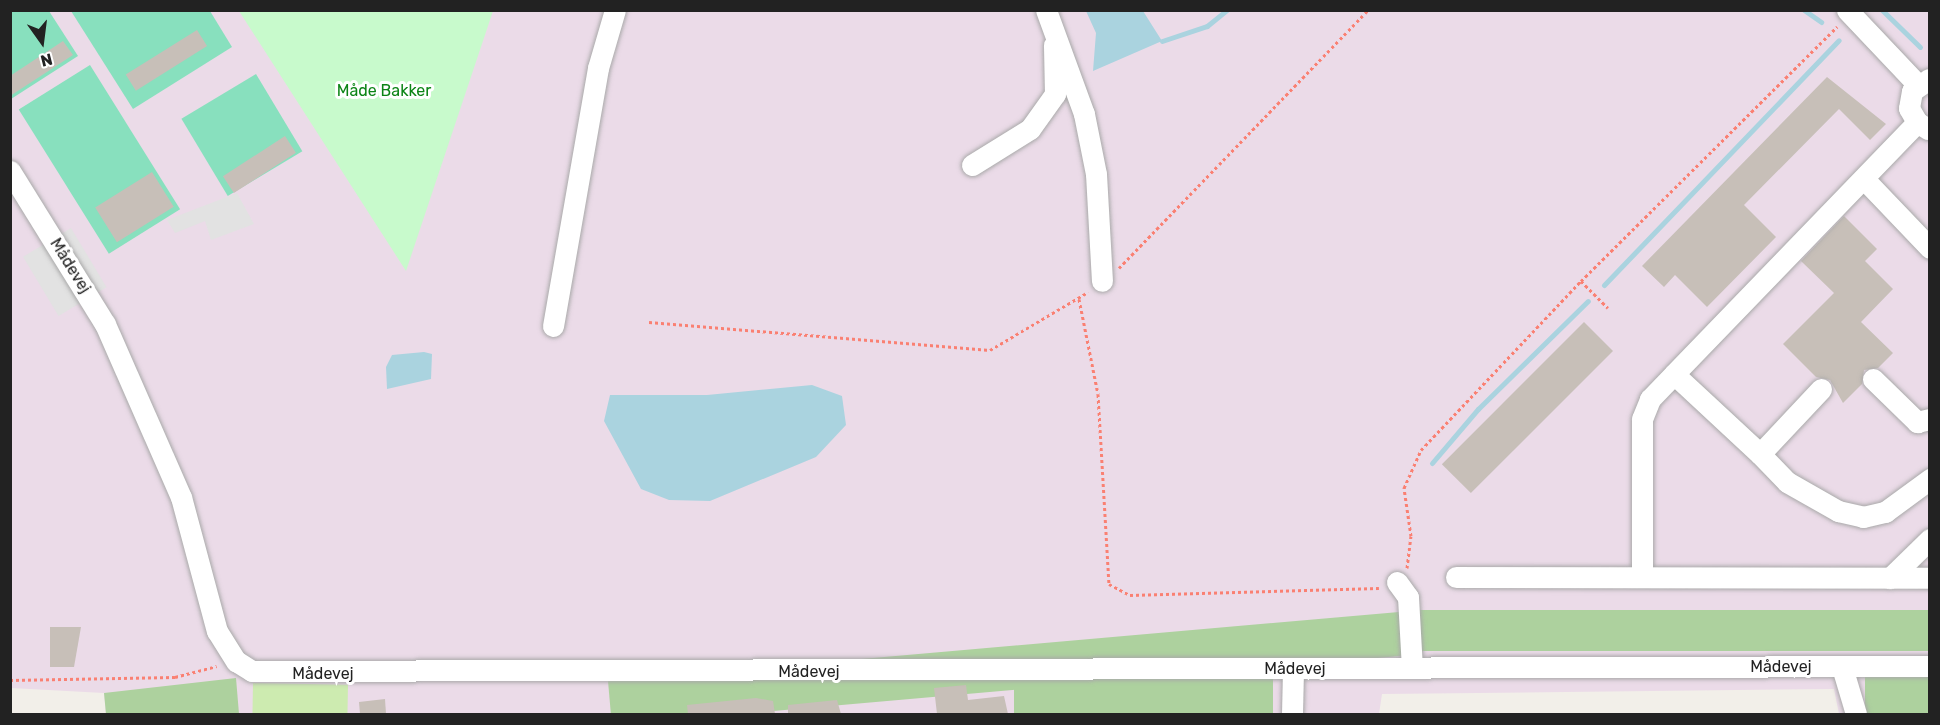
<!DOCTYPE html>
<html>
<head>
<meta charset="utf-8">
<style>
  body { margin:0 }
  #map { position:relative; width:1940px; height:725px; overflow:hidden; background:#f2efe9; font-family:Rubik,sans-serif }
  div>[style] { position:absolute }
  .industrial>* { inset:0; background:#ebdbe8 }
  .grass>* { inset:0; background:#cdebb0; transform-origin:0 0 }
  .forest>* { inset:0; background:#add19e; transform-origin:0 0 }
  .park>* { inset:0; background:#c8facc }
  .pitch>* { inset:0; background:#88e0be; transform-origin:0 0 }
  .parking>* { inset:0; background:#e2e2e2; transform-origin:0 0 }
  .water>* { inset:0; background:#aad3df }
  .stream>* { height:5px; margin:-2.5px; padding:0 2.5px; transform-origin:2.5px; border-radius:2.5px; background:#aad3df }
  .building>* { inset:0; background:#c7bfb8; transform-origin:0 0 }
  .path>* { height:3px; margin-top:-1.5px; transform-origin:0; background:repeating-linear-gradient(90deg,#fa8072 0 3px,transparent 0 6px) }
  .roads { filter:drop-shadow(0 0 2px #a9a9a9) drop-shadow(0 0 2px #a9a9a9) }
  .minor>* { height:21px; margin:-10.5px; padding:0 10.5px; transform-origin:10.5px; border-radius:10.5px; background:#fff }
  span { translate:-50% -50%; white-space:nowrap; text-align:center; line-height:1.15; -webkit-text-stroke:6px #fff; paint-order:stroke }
  .park-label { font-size:16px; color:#0c8416 }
  .street-label { font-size:16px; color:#222 }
  .frame { position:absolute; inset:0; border:12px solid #222; pointer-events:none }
  .north { position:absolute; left:12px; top:12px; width:60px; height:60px; -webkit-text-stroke:4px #fff; paint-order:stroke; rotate:166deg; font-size:16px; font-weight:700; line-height:24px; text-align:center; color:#222 }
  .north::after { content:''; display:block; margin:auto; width:21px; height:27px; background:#222; clip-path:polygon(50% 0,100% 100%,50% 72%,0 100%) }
</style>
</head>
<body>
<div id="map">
  <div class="industrial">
    <div style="clip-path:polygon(10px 11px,1929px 11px,1929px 714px,1839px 714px,1834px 689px,1382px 694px,1379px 714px,106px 714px,104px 693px,11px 688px)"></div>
  </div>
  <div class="grass">
    <div style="left:253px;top:683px;width:95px;height:31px;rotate:1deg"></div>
  </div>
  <div class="forest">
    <div style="left:1929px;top:610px;width:41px;height:512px;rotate:90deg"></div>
    <div style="left:1399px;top:612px;width:44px;height:794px;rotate:85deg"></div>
    <div style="left:1865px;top:677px;width:64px;height:37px"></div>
    <div style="clip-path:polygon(236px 678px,239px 714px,106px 714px,104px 693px)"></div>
    <div style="left:1273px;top:679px;width:35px;height:259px;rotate:90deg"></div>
  </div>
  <div class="park">
    <div style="clip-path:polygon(239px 11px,493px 11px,406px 271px)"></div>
  </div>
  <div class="pitch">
    <div style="clip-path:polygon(11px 11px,49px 11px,78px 56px,11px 99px)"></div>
    <div style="clip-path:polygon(71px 11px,210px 11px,232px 47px,133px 109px)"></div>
    <div style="left:90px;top:65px;width:170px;height:84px;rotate:58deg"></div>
    <div style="left:256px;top:74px;width:90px;height:87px;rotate:59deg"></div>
  </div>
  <div class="parking">
    <div style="clip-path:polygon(237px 193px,254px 224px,211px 240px,205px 221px,175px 233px,167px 220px)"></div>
    <div style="left:71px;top:228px;width:69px;height:56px;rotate:59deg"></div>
  </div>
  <div class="water">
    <div style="clip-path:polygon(1086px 11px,1143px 11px,1162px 41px,1093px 71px,1096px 33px)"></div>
    <div style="clip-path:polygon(424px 352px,432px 354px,431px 379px,387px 389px,386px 367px,392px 355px)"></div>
    <div style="clip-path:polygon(812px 385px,842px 396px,846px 425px,816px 457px,710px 501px,669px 500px,641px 489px,604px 421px,610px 395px,707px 395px)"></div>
  </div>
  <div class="stream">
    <div style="left:1804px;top:10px;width:21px;rotate:35deg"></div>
    <div style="left:1882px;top:10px;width:53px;rotate:44.2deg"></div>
    <div style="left:1162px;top:41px;width:47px;rotate:-18.4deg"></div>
    <div style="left:1207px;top:26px;width:26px;rotate:-39deg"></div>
    <div style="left:1604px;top:285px;width:339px;rotate:-46.2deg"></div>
    <div style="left:1432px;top:463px;width:71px;rotate:-49.6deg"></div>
    <div style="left:1478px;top:409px;width:154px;rotate:-44.5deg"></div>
  </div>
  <div class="building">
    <div style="left:197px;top:30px;width:19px;height:84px;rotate:58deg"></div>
    <div style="clip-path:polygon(63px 41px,73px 55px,10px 96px,10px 76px)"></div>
    <div style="clip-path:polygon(1827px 77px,1886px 124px,1870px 140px,1839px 109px,1744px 205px,1776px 237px,1707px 307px,1675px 275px,1664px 287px,1642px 266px)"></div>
    <div style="left:285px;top:136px;width:20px;height:74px;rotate:57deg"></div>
    <div style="left:152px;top:172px;width:41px;height:67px;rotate:58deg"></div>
    <div style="clip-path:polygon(1844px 216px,1877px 249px,1865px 261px,1893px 289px,1861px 322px,1893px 353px,1878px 368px,1864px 370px,1862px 384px,1843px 403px,1830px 380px,1816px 377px,1783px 344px,1834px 293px,1801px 261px)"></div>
    <div style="left:1584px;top:322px;width:41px;height:201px;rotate:45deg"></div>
    <div style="clip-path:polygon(50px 627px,81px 627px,74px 667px,50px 667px)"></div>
    <div style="clip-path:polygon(966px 685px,968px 700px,1004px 696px,1008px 714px,937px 714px,934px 688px)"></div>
    <div style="clip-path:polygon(756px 698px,773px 701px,775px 714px,688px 714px,687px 705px)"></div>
    <div style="clip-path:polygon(385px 699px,386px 714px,360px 714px,359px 702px)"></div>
    <div style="clip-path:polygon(837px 700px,841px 714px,788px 714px,788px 705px)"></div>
  </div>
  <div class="path">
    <div style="left:1119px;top:268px;width:359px;rotate:-46deg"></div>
    <div style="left:1581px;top:281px;width:38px;rotate:45deg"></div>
    <div style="left:1079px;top:299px;width:97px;rotate:78.7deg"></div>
    <div style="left:1098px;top:394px;width:190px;rotate:86.7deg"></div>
    <div style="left:1109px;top:584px;width:24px;rotate:28deg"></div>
    <div style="left:1130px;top:595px;width:249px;rotate:-1.6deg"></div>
    <div style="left:649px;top:322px;width:342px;rotate:4.7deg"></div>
    <div style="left:990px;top:350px;width:114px;rotate:-30.6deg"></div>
    <div style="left:1407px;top:568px;width:32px;rotate:-83deg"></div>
    <div style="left:1411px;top:536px;width:49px;rotate:-98.3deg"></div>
    <div style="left:1404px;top:488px;width:42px;rotate:-65.9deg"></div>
    <div style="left:1421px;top:450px;width:233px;rotate:-46.6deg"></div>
    <div style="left:1581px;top:281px;width:361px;rotate:-44.8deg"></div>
    <div style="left:10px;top:680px;width:165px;rotate:-1deg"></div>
    <div style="left:175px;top:677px;width:43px;rotate:-14.7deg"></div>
  </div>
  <div class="roads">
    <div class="minor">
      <div style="left:1046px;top:10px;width:111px;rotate:69.9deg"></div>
      <div style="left:1084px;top:114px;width:61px;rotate:78.7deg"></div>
      <div style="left:1096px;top:174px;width:107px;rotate:86.8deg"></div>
      <div style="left:1847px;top:10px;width:103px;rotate:46.6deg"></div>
      <div style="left:1928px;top:129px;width:13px;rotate:-148deg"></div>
      <div style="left:1917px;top:122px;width:16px;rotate:-120deg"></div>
      <div style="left:1909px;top:108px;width:17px;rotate:-80deg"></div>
      <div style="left:1912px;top:91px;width:21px;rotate:-35deg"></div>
      <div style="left:972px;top:165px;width:68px;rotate:-31.8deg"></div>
      <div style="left:1030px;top:129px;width:43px;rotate:-54.5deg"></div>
      <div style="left:1055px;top:94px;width:49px;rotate:-91.2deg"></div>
      <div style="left:10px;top:171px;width:180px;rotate:58.2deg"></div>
      <div style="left:105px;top:324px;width:189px;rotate:66.3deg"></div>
      <div style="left:181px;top:497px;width:139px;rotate:75deg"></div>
      <div style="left:217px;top:631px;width:36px;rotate:58deg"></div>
      <div style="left:236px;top:661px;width:19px;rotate:32deg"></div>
      <div style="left:252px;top:671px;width:1678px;rotate:-0.17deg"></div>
      <div style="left:1865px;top:180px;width:94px;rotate:46.3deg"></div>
      <div style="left:553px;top:326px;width:262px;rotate:-80.1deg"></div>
      <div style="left:598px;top:68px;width:60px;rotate:-73.7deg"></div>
      <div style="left:1873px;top:379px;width:62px;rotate:44.3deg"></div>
      <div style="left:1917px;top:422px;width:13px;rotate:-13deg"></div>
      <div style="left:1821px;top:389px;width:89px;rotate:133.2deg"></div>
      <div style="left:1760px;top:454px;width:117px;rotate:-137.1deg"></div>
      <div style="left:1674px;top:374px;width:350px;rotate:-46deg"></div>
      <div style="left:1760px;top:454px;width:39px;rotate:46deg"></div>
      <div style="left:1787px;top:482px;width:59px;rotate:29.6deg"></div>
      <div style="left:1838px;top:511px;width:26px;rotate:13deg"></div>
      <div style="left:1863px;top:517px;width:23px;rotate:-13deg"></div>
      <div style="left:1885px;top:512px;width:56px;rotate:-36.3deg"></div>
      <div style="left:1456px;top:577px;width:474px;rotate:0.1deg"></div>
      <div style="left:1642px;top:577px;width:158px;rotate:-90deg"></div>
      <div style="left:1642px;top:419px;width:22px;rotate:-68deg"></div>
      <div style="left:1650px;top:399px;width:35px;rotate:-46deg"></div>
      <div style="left:1890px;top:578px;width:56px;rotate:-44.3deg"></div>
      <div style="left:1397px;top:582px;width:19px;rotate:54deg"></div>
      <div style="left:1408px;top:597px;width:71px;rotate:86.8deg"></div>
      <div style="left:1842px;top:667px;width:49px;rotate:73.4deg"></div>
      <div style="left:1292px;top:714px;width:45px;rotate:-88.7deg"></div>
    </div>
  </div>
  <div class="park-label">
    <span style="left:384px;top:91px">Måde Bakker</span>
  </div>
  <div class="street-label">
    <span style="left:70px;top:266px;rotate:58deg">Mådevej</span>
    <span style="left:1781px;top:667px">Mådevej</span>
    <span style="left:1295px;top:669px">Mådevej</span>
    <span style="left:809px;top:672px">Mådevej</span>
    <span style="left:323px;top:674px">Mådevej</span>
  </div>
  <div class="frame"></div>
  <div class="north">N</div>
</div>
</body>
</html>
